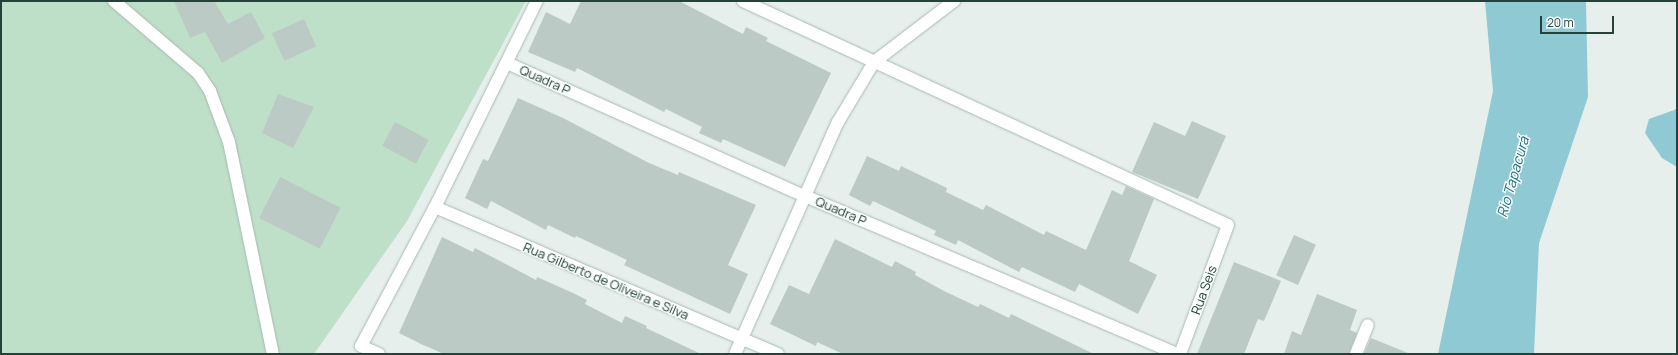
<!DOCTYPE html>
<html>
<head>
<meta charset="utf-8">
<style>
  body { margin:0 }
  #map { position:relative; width:1678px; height:355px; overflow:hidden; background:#e6efeb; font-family:Manrope,sans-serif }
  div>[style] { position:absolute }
  .green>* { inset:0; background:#bfe0c8 }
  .water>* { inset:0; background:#8ec9d4 }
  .building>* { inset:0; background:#bbcac4; transform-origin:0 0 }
  .roads { filter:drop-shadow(0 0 1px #a8b8b2) drop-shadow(0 0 1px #a8b8b2) }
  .street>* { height:12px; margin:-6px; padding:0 6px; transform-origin:6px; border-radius:6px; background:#fff }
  span { translate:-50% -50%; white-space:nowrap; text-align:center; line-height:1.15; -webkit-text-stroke:3px #f7fbf9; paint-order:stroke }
  .street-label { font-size:13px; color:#24423a }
  .water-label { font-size:14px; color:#1c6f80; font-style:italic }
  .frame { position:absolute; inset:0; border:2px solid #24423a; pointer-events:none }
  .scale { position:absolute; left:1540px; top:16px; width:74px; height:18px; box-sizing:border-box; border:2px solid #24423a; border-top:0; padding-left:5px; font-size:12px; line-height:14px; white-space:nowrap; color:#24423a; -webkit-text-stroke:3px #f7fbf9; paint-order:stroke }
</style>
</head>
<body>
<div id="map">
  <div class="green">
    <div style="clip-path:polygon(1px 1px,526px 1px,407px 221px,314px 354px,1px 354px)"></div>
  </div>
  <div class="water">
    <div style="clip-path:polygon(1485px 1px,1584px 1px,1586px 3px,1588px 97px,1539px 243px,1534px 354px,1438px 354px,1493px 91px)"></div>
    <div style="clip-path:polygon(1677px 109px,1677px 167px,1662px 158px,1645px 133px,1649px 119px)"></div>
  </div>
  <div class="building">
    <div style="clip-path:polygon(174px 1px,214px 1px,228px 24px,251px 12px,265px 38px,222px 63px,205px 32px,190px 38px)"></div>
    <div style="clip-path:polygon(581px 1px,679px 1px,743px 34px,746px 27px,768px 38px,766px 41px,831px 73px,785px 167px,723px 139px,721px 143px,699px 133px,702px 127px,666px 109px,664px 112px,577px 68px,575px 72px,528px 52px,546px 12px,570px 24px)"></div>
    <div style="left:304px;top:19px;width:30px;height:35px;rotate:66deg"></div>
    <div style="clip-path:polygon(278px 94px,314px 107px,293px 148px,262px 133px)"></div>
    <div style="clip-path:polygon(518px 98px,563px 118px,649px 163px,678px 175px,679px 172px,756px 205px,728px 265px,748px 274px,730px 314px,624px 265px,627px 260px,576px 236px,575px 238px,548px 225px,546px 230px,491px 201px,487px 209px,465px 198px,483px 159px,488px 161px)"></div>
    <div style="clip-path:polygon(1192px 121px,1226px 136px,1198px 199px,1132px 172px,1154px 122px,1185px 136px)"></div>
    <div style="left:395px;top:122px;width:38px;height:27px;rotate:28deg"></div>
    <div style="clip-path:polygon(867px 156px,899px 171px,901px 166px,926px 178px,947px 188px,946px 192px,983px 210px,986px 205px,1044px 235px,1046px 231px,1086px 250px,1112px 190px,1122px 195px,1126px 186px,1154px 199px,1129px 261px,1157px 275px,1138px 314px,1079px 284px,1075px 292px,1022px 267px,1019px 272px,958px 240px,956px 245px,934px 235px,936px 231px,873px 201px,870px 206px,849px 195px)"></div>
    <div style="left:280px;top:177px;width:68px;height:46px;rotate:27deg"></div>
    <div style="left:1294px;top:235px;width:24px;height:44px;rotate:24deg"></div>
    <div style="clip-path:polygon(442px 237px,473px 252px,475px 248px,536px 280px,537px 277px,573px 293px,587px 300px,585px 304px,622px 323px,625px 316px,647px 326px,646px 328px,701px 354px,444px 354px,421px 344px,399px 333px)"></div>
    <div style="clip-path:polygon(835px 239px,892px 267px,895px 261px,916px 272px,915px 275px,944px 291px,978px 307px,980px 304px,1009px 318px,1011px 314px,1094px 354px,843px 354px,817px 342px,816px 346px,770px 324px,789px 285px,809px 294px)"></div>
    <div style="clip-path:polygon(1234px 262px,1281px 281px,1264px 321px,1258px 319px,1244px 354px,1197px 354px)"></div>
    <div style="clip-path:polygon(1317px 294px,1357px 310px,1350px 330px,1357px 333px,1349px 354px,1284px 354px,1292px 331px,1301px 335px)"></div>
    <div style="clip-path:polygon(1371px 338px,1408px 353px,1408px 354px,1364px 354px)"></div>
  </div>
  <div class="roads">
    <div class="street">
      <div style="left:114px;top:1px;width:111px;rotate:40.6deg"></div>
      <div style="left:198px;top:73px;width:22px;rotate:56deg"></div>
      <div style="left:210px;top:91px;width:54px;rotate:69.6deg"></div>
      <div style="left:229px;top:142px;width:217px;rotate:78.3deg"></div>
      <div style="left:743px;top:1px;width:534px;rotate:24.79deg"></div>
      <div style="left:1228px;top:225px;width:138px;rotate:110.4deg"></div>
      <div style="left:507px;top:63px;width:326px;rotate:24.1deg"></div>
      <div style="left:805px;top:196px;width:405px;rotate:23deg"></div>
      <div style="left:435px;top:207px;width:373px;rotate:23.2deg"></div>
      <div style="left:379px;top:354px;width:20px;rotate:-156deg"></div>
      <div style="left:361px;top:346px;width:157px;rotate:-62deg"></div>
      <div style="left:435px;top:207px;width:230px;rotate:-63.7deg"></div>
      <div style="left:735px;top:354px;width:254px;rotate:-66.1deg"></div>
      <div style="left:838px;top:122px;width:70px;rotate:-59deg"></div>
      <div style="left:874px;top:62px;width:101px;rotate:-37.3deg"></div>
      <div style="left:1356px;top:354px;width:31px;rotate:-68deg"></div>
    </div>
  </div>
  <div class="street-label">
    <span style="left:545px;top:80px;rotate:24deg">Quadra P</span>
    <span style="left:841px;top:211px;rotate:23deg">Quadra P</span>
    <span style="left:606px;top:281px;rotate:23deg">Rua Gilberto de Oliveira e Silva</span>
    <span style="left:1204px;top:290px;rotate:-70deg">Rua Seis</span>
  </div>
  <div class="water-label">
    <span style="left:1513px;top:177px;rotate:-74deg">Rio Tapacurá</span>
  </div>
  <div class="frame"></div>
  <div class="scale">20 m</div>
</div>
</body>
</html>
